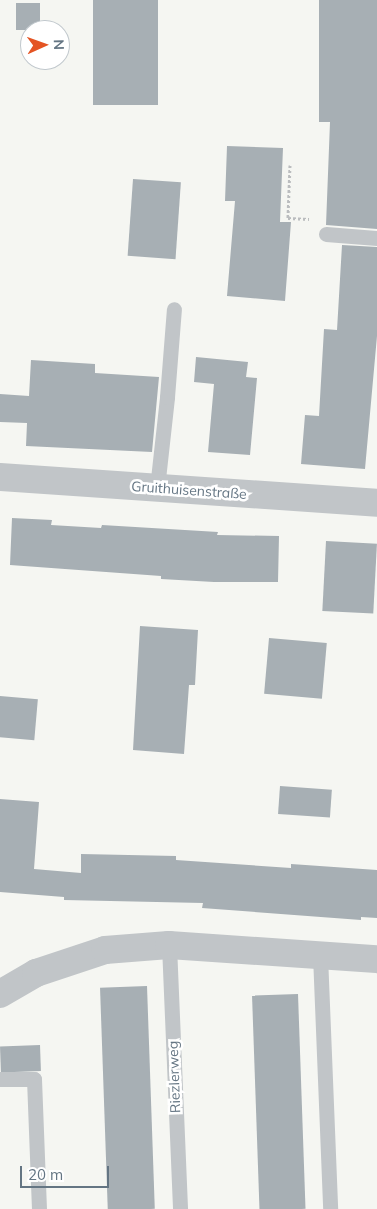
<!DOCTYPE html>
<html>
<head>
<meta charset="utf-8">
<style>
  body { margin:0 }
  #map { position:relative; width:377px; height:1209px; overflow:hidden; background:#f5f6f2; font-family:Mulish,sans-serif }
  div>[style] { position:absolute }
  .building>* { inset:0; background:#a7afb4; transform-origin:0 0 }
  .path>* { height:3px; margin-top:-1.5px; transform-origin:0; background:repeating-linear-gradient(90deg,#bbbdbf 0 2.5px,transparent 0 5px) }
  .service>* { height:15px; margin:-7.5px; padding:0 7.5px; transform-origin:7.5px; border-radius:7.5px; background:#c1c5c8 }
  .minor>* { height:28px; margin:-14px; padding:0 14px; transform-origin:14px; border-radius:14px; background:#c1c5c8 }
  span { translate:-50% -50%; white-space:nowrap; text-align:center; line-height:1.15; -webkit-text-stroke:5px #fff; paint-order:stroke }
  .street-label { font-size:14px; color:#647583 }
  .north { position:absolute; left:20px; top:20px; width:50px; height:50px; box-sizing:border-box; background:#fff; border:1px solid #c1c8cd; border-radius:50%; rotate:88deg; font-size:14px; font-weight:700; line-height:20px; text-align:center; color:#647583 }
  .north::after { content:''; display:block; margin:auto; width:18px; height:22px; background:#e45423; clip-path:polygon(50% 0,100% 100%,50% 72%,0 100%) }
  .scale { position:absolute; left:20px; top:1166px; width:89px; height:22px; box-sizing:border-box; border:2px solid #647583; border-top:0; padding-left:6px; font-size:15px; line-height:18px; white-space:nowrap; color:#647583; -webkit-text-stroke:4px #fff; paint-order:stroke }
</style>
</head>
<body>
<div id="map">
  <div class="building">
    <div style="left:93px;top:0;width:65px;height:105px"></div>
    <div style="clip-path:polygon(319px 0,377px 0,377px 229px,326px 225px,330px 122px,319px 122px)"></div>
    <div style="left:16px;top:3px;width:24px;height:27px"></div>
    <div style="clip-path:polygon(227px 146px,283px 148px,280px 222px,291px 222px,285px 301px,227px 296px,235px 201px,225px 201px)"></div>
    <div style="left:133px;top:179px;width:48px;height:77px;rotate:4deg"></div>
    <div style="clip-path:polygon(342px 245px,377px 247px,377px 336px,365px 469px,301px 464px,305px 415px,319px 416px,324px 329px,337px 330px)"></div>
    <div style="clip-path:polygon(196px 357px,248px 362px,246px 377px,257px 378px,250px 455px,208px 452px,214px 384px,194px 382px)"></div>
    <div style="clip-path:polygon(31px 360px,95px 364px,95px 373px,159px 377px,152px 452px,26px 446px,27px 423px,0 422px,0 394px,29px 396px)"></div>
    <div style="clip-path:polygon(12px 518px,52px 520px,51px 525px,101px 528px,102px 525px,218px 532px,217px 535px,279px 536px,278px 582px,214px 582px,161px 579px,161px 576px,10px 565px)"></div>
    <div style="left:326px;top:541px;width:51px;height:70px;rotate:3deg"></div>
    <div style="clip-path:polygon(140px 626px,198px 630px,195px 685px,189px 685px,184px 754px,133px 750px)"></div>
    <div style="left:269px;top:638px;width:58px;height:56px;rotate:5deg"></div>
    <div style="left:0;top:696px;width:38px;height:41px;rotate:5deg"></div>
    <div style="left:280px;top:786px;width:52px;height:28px;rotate:4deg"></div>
    <div style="clip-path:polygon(0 799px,39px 802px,34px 869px,81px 873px,81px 854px,176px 856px,176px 860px,291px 868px,291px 864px,377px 870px,377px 918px,361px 917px,361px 920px,202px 908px,203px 903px,64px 900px,64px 897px,0 892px)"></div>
    <div style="left:147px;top:986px;width:223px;height:47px;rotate:88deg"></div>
    <div style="left:298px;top:994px;width:215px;height:46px;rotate:88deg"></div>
    <div style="left:40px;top:1045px;width:26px;height:40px;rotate:88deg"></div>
  </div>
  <div class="path">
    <div style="left:290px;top:165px;width:53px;rotate:92.2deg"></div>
    <div style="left:288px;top:218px;width:21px;rotate:3deg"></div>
  </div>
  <div class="service">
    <div style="left:326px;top:234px;width:51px;rotate:4.5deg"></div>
    <div style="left:157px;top:488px;width:92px;rotate:-83.7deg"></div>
    <div style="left:167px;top:397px;width:88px;rotate:-85.5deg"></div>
    <div style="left:169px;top:945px;width:264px;rotate:87.6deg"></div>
    <div style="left:320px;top:955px;width:254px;rotate:87.7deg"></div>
    <div style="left:0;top:1079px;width:34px"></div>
    <div style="left:34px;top:1079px;width:130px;rotate:87.8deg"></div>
  </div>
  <div class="minor">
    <div style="left:0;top:477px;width:378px;rotate:3.9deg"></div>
    <div style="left:0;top:994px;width:42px;rotate:-30.3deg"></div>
    <div style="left:36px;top:973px;width:73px;rotate:-18.4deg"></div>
    <div style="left:105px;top:950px;width:64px;rotate:-4.5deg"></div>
    <div style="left:169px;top:945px;width:208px;rotate:3.9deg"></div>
  </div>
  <div class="street-label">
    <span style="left:189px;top:490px;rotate:4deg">Gruithuisenstraße</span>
    <span style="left:174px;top:1077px;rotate:-92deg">Riezlerweg</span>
  </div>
  <div class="north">N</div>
  <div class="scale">20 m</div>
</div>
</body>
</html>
